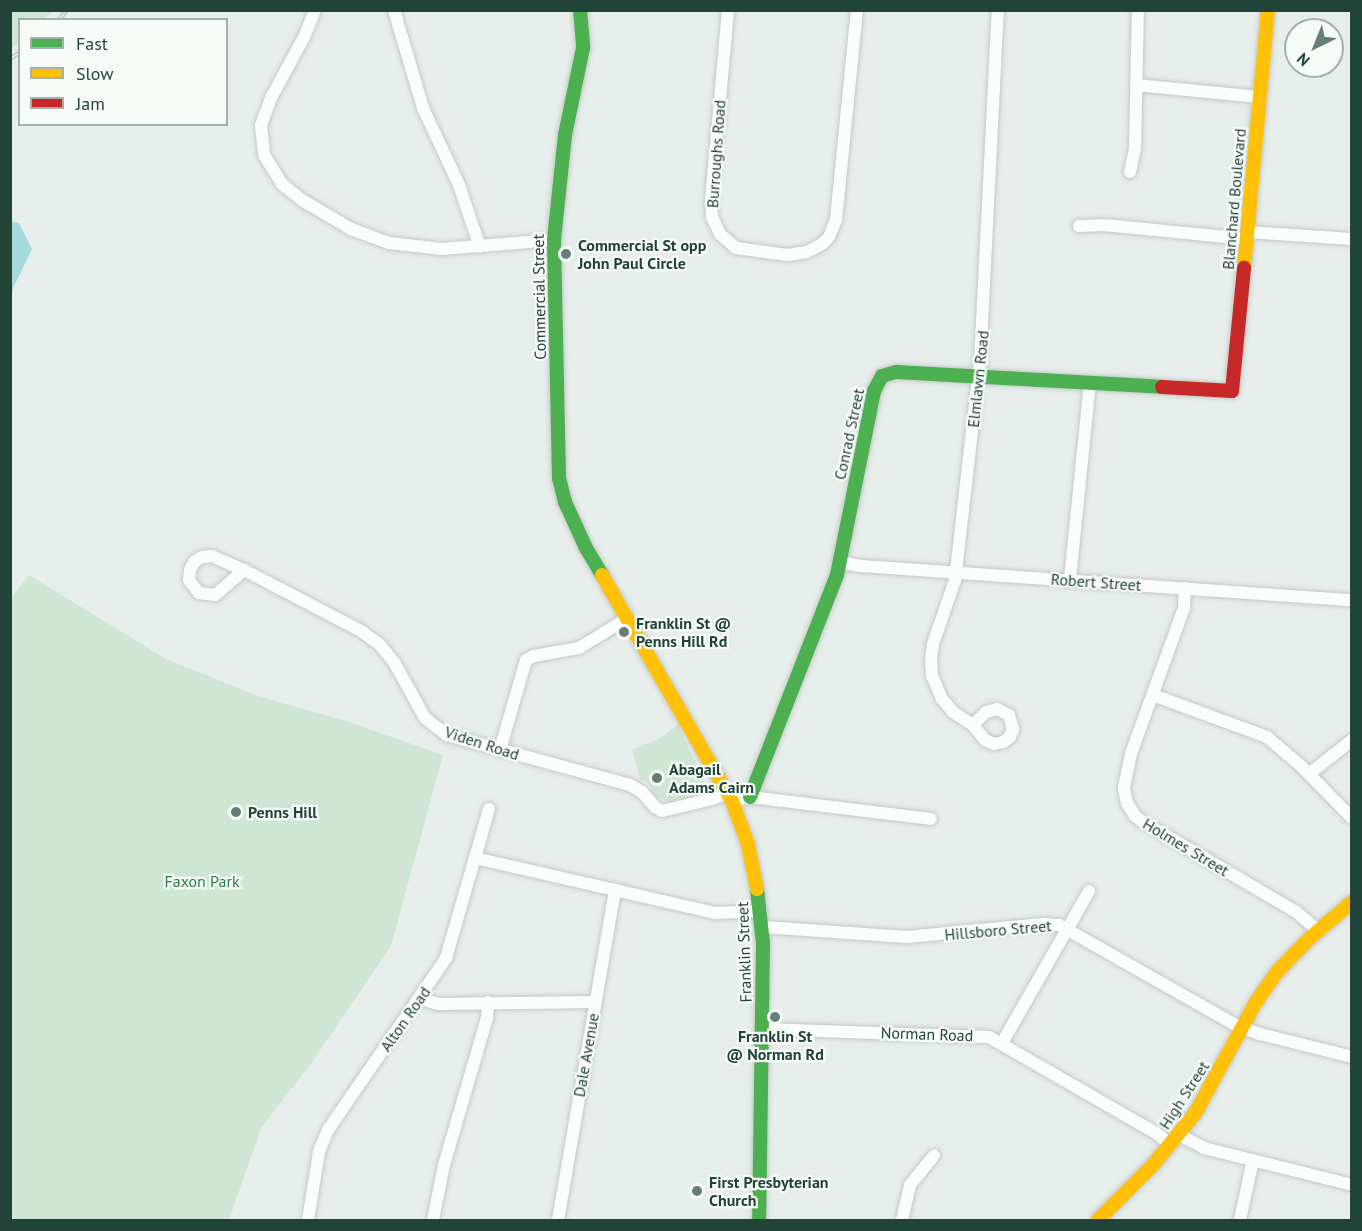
<!DOCTYPE html>
<html>
<head>
<meta charset="utf-8">
<style>
  body { margin:0 }
  #map { position:relative; width:1362px; height:1231px; overflow:hidden; background:#e7edea; font-family:"PT Sans",sans-serif }
  div>[style] { position:absolute }
  .green>* { inset:0; background:#cfe6d5 }
  .water>* { inset:0; background:#a5d9dd }
  .roads { filter:drop-shadow(0 0 2px #c4cac7) drop-shadow(0 0 2px #c4cac7) }
  .street>* { height:12px; margin:-6px; padding:0 6px; transform-origin:6px; border-radius:6px; background:#fbfcfc }
  .fast>* { height:14px; margin:-7px; padding:0 7px; transform-origin:7px; border-radius:7px; background:#4caf50 }
  .slow>* { height:14px; margin:-7px; padding:0 7px; transform-origin:7px; border-radius:7px; background:#ffc107 }
  .jam>* { height:14px; margin:-7px; padding:0 7px; transform-origin:7px; border-radius:7px; background:#c62828 }
  .rail>* { height:5px; margin-top:-2.5px; transform-origin:0; background:repeating-linear-gradient(90deg,#f6fbf8 0 9px,#c8cdcb 0 18px); box-sizing:border-box; border-block:2px solid #c8cdcb }
  .dots>* { width:16px; height:16px; translate:-50% -50%; box-sizing:border-box; border:3px solid #f6fbf8; border-radius:50% }
  span { translate:-50% -50%; white-space:nowrap; text-align:center; line-height:1.15; -webkit-text-stroke:4.5px #f6fbf8; paint-order:stroke }
  .street-label { font-size:16px; color:#224338 }
  .poi-label { font-size:16px; color:#224338; font-weight:700 }
  .left { translate:0 -50%; text-align:left }
  .park-label { font-size:16px; color:#297d45 }
  .frame { position:absolute; inset:0; border:12px solid #224338; pointer-events:none }
  .legend { position:absolute; left:18px; top:18px; width:210px; height:108px; box-sizing:border-box; background:#f6fbf8; border:2px solid #a1b1ab; margin:0; padding:8px 10px; list-style:none; font-size:18px; color:#224338 }
  .legend li { display:flex; align-items:center; gap:12px; height:30px }
  .legend b { width:30px; border:2px solid #a1b1ab }
  .north { position:absolute; left:1284px; top:18px; width:60px; height:60px; box-sizing:border-box; background:#f6fbf8; border:2px solid #a1b1ab; border-radius:50%; rotate:223deg; font-size:16px; font-weight:700; line-height:24px; text-align:center; color:#224338 }
  .north::after { content:''; display:block; margin:auto; width:21px; height:27px; background:#677e76; clip-path:polygon(50% 0,100% 100%,50% 72%,0 100%) }
</style>
</head>
<body>
<div id="map">
  <div class="green">
    <div style="clip-path:polygon(11px 10px,53px 10px,53px 11px,44px 19px,20px 20px,19px 43px,11px 49px)"></div>
    <div style="clip-path:polygon(29px 575px,166px 659px,189px 668px,258px 696px,346px 721px,443px 755px,391px 946px,310px 1065px,261px 1128px,229px 1220px,11px 1220px,10px 599px)"></div>
    <div style="clip-path:polygon(678px 725px,709px 792px,669px 802px,656px 796px,647px 782px,640px 779px,632px 750px,657px 740px)"></div>
  </div>
  <div class="water">
    <div style="clip-path:polygon(10px 221px,19px 223px,32px 249px,13px 288px,11px 301px)"></div>
  </div>
  <div class="roads">
    <div class="street">
      <div style="left:315px;top:10px;width:29px;rotate:112deg"></div>
      <div style="left:304px;top:37px;width:69px;rotate:118.4deg"></div>
      <div style="left:271px;top:98px;width:29px;rotate:110deg"></div>
      <div style="left:261px;top:125px;width:30px;rotate:84deg"></div>
      <div style="left:264px;top:155px;width:34px;rotate:58deg"></div>
      <div style="left:282px;top:184px;width:26px;rotate:39deg"></div>
      <div style="left:302px;top:200px;width:57px;rotate:30.6deg"></div>
      <div style="left:351px;top:229px;width:40px;rotate:20.2deg"></div>
      <div style="left:389px;top:243px;width:53px;rotate:6.5deg"></div>
      <div style="left:442px;top:249px;width:112px;rotate:-4.6deg"></div>
      <div style="left:394px;top:10px;width:102px;rotate:73.5deg"></div>
      <div style="left:423px;top:108px;width:85px;rotate:64.9deg"></div>
      <div style="left:459px;top:185px;width:65px;rotate:71.3deg"></div>
      <div style="left:728px;top:10px;width:190px;rotate:95.1deg"></div>
      <div style="left:711px;top:199px;width:18px;rotate:87deg"></div>
      <div style="left:712px;top:217px;width:19px;rotate:65deg"></div>
      <div style="left:720px;top:234px;width:21px;rotate:41deg"></div>
      <div style="left:736px;top:248px;width:52px;rotate:7.7deg"></div>
      <div style="left:788px;top:255px;width:19px;rotate:-9deg"></div>
      <div style="left:807px;top:252px;width:17px;rotate:-28deg"></div>
      <div style="left:822px;top:244px;width:10px;rotate:-45deg"></div>
      <div style="left:829px;top:237px;width:18px;rotate:-68deg"></div>
      <div style="left:836px;top:220px;width:211px;rotate:-84.3deg"></div>
      <div style="left:1137px;top:85px;width:124px;rotate:5.6deg"></div>
      <div style="left:1130px;top:172px;width:25px;rotate:-78deg"></div>
      <div style="left:1135px;top:148px;width:138px;rotate:-88.8deg"></div>
      <div style="left:1079px;top:226px;width:25px;rotate:-2deg"></div>
      <div style="left:1104px;top:225px;width:144px;rotate:5.6deg"></div>
      <div style="left:1248px;top:232px;width:104px;rotate:3.9deg"></div>
      <div style="left:840px;top:562px;width:21px;rotate:11deg"></div>
      <div style="left:861px;top:566px;width:492px;rotate:4deg"></div>
      <div style="left:244px;top:570px;width:38px;rotate:139deg"></div>
      <div style="left:215px;top:595px;width:16px;rotate:-173deg"></div>
      <div style="left:199px;top:593px;width:16px;rotate:-128deg"></div>
      <div style="left:189px;top:580px;width:10px;rotate:-84deg"></div>
      <div style="left:190px;top:570px;width:9px;rotate:-63deg"></div>
      <div style="left:194px;top:562px;width:9px;rotate:-32deg"></div>
      <div style="left:202px;top:557px;width:10px;rotate:-6deg"></div>
      <div style="left:212px;top:556px;width:35px;rotate:24deg"></div>
      <div style="left:244px;top:570px;width:132px;rotate:27.5deg"></div>
      <div style="left:361px;top:631px;width:24px;rotate:36deg"></div>
      <div style="left:380px;top:645px;width:22px;rotate:51deg"></div>
      <div style="left:394px;top:662px;width:64px;rotate:61deg"></div>
      <div style="left:425px;top:718px;width:28px;rotate:38deg"></div>
      <div style="left:447px;top:735px;width:190px;rotate:15.3deg"></div>
      <div style="left:630px;top:785px;width:14px;rotate:30deg"></div>
      <div style="left:642px;top:792px;width:20px;rotate:49deg"></div>
      <div style="left:655px;top:807px;width:8px;rotate:30deg"></div>
      <div style="left:662px;top:811px;width:51px;rotate:-13.5deg"></div>
      <div style="left:712px;top:799px;width:17px;rotate:-21deg"></div>
      <div style="left:1070px;top:579px;width:197px;rotate:-84.2deg"></div>
      <div style="left:1185px;top:588px;width:20px;rotate:93deg"></div>
      <div style="left:1184px;top:608px;width:155px;rotate:110deg"></div>
      <div style="left:1131px;top:754px;width:35px;rotate:102deg"></div>
      <div style="left:1124px;top:788px;width:15px;rotate:79deg"></div>
      <div style="left:1127px;top:803px;width:15px;rotate:58deg"></div>
      <div style="left:1135px;top:816px;width:10px;rotate:37deg"></div>
      <div style="left:1143px;top:822px;width:176px;rotate:30.4deg"></div>
      <div style="left:1295px;top:911px;width:30px;rotate:40deg"></div>
      <div style="left:1153px;top:695px;width:121px;rotate:20.2deg"></div>
      <div style="left:1267px;top:737px;width:45px;rotate:40.5deg"></div>
      <div style="left:1301px;top:766px;width:73px;rotate:45.6deg"></div>
      <div style="left:973px;top:725px;width:18px;rotate:-45deg"></div>
      <div style="left:986px;top:712px;width:11px;rotate:-15deg"></div>
      <div style="left:997px;top:709px;width:13px;rotate:27deg"></div>
      <div style="left:1009px;top:715px;width:15px;rotate:74deg"></div>
      <div style="left:1013px;top:729px;width:9px;rotate:111deg"></div>
      <div style="left:1010px;top:737px;width:9px;rotate:144deg"></div>
      <div style="left:1003px;top:742px;width:9px;rotate:167deg"></div>
      <div style="left:994px;top:744px;width:10px;rotate:-156deg"></div>
      <div style="left:985px;top:740px;width:19px;rotate:-129deg"></div>
      <div style="left:973px;top:725px;width:24px;rotate:-147deg"></div>
      <div style="left:953px;top:712px;width:17px;rotate:-130deg"></div>
      <div style="left:942px;top:699px;width:25px;rotate:-113deg"></div>
      <div style="left:932px;top:676px;width:18px;rotate:-93deg"></div>
      <div style="left:931px;top:658px;width:14px;rotate:-82deg"></div>
      <div style="left:933px;top:644px;width:68px;rotate:-71deg"></div>
      <div style="left:955px;top:580px;width:219px;rotate:-83.5deg"></div>
      <div style="left:980px;top:362px;width:352px;rotate:-87.1deg"></div>
      <div style="left:500px;top:750px;width:94px;rotate:-73.9deg"></div>
      <div style="left:526px;top:660px;width:9px;rotate:-27deg"></div>
      <div style="left:534px;top:656px;width:46px;rotate:-10.1deg"></div>
      <div style="left:579px;top:648px;width:57px;rotate:-31.5deg"></div>
      <div style="left:1309px;top:774px;width:55px;rotate:-38.3deg"></div>
      <div style="left:732px;top:801px;width:18px;rotate:-13deg"></div>
      <div style="left:750px;top:797px;width:182px;rotate:6.9deg"></div>
      <div style="left:475px;top:858px;width:247px;rotate:12.9deg"></div>
      <div style="left:716px;top:913px;width:45px;rotate:-2.5deg"></div>
      <div style="left:763px;top:927px;width:144px;rotate:4deg"></div>
      <div style="left:907px;top:937px;width:137px;rotate:-5.5deg"></div>
      <div style="left:1043px;top:924px;width:16px;rotate:4deg"></div>
      <div style="left:1059px;top:925px;width:203px;rotate:29.5deg"></div>
      <div style="left:1236px;top:1025px;width:26px;rotate:21deg"></div>
      <div style="left:1260px;top:1034px;width:95px;rotate:14deg"></div>
      <div style="left:420px;top:998px;width:18px;rotate:19deg"></div>
      <div style="left:437px;top:1004px;width:158px;rotate:-0.7deg"></div>
      <div style="left:762px;top:1029px;width:227px;rotate:2deg"></div>
      <div style="left:989px;top:1037px;width:193px;rotate:29.9deg"></div>
      <div style="left:1156px;top:1133px;width:19px;rotate:39deg"></div>
      <div style="left:1002px;top:1043px;width:175px;rotate:-60.2deg"></div>
      <div style="left:1179px;top:1135px;width:28px;rotate:27deg"></div>
      <div style="left:1204px;top:1148px;width:153px;rotate:14deg"></div>
      <div style="left:308px;top:1220px;width:69px;rotate:-80.8deg"></div>
      <div style="left:319px;top:1152px;width:24px;rotate:-68deg"></div>
      <div style="left:328px;top:1130px;width:209px;rotate:-55.5deg"></div>
      <div style="left:446px;top:958px;width:155px;rotate:-73.9deg"></div>
      <div style="left:433px;top:1220px;width:56px;rotate:-78.7deg"></div>
      <div style="left:444px;top:1165px;width:153px;rotate:-73.7deg"></div>
      <div style="left:487px;top:1018px;width:16px;rotate:-86deg"></div>
      <div style="left:558px;top:1220px;width:335px;rotate:-80.2deg"></div>
      <div style="left:902px;top:1220px;width:36px;rotate:-77deg"></div>
      <div style="left:910px;top:1185px;width:38px;rotate:-51deg"></div>
      <div style="left:1240px;top:1220px;width:61px;rotate:-77.8deg"></div>
    </div>
    <div class="fast">
      <div style="left:580px;top:10px;width:38px;rotate:85deg"></div>
      <div style="left:583px;top:48px;width:89px;rotate:101.7deg"></div>
      <div style="left:565px;top:135px;width:106px;rotate:96deg"></div>
      <div style="left:554px;top:240px;width:238px;rotate:88.8deg"></div>
      <div style="left:559px;top:478px;width:25px;rotate:76deg"></div>
      <div style="left:565px;top:502px;width:51px;rotate:65.5deg"></div>
      <div style="left:586px;top:548px;width:31px;rotate:59deg"></div>
      <div style="left:750px;top:797px;width:238px;rotate:-68.6deg"></div>
      <div style="left:837px;top:575px;width:188px;rotate:-78.6deg"></div>
      <div style="left:874px;top:391px;width:17px;rotate:-62deg"></div>
      <div style="left:882px;top:376px;width:15px;rotate:-16deg"></div>
      <div style="left:896px;top:372px;width:266px;rotate:3.2deg"></div>
      <div style="left:757px;top:889px;width:54px;rotate:83.7deg"></div>
      <div style="left:763px;top:943px;width:277px;rotate:90.8deg"></div>
    </div>
    <div class="slow">
      <div style="left:1244px;top:268px;width:259px;rotate:-84.7deg"></div>
      <div style="left:602px;top:575px;width:261px;rotate:60.1deg"></div>
      <div style="left:732px;top:801px;width:46px;rotate:69.6deg"></div>
      <div style="left:748px;top:844px;width:46px;rotate:78.7deg"></div>
      <div style="left:1098px;top:1220px;width:78px;rotate:-45deg"></div>
      <div style="left:1153px;top:1165px;width:68px;rotate:-50.9deg"></div>
      <div style="left:1196px;top:1112px;width:125px;rotate:-61.4deg"></div>
      <div style="left:1256px;top:1002px;width:37px;rotate:-55deg"></div>
      <div style="left:1277px;top:972px;width:49px;rotate:-45.8deg"></div>
      <div style="left:1311px;top:937px;width:54px;rotate:-40.5deg"></div>
    </div>
    <div class="jam">
      <div style="left:1162px;top:387px;width:70px;rotate:3.3deg"></div>
      <div style="left:1232px;top:391px;width:124px;rotate:-84.4deg"></div>
    </div>
  </div>
  <div class="rail">
    <div style="left:58px;top:20px;width:13px;rotate:-48deg"></div>
    <div style="left:10px;top:58px;width:12px;rotate:-31deg"></div>
  </div>
  <div class="dots">
    <div style="left:566px;top:254px;background:#677e76"></div>
    <div style="left:624px;top:632px;background:#677e76"></div>
    <div style="left:657px;top:778px;background:#677e76"></div>
    <div style="left:236px;top:812px;background:#677e76"></div>
    <div style="left:775px;top:1017px;background:#677e76"></div>
    <div style="left:697px;top:1191px;background:#677e76"></div>
  </div>
  <div class="street-label">
    <span style="left:716px;top:154px;rotate:-86deg">Burroughs Road</span>
    <span style="left:1234px;top:199px;rotate:-85deg">Blanchard Boulevard</span>
    <span style="left:539px;top:297px;rotate:-91deg">Commercial Street</span>
    <span style="left:978px;top:379px;rotate:-84deg">Elmlawn Road</span>
    <span style="left:849px;top:434px;rotate:-78deg">Conrad Street</span>
    <span style="left:1096px;top:582px;rotate:4deg">Robert Street</span>
    <span style="left:482px;top:743px;rotate:18deg">Viden Road</span>
    <span style="left:1186px;top:847px;rotate:31deg">Holmes Street</span>
    <span style="left:998px;top:930px;rotate:-5deg">Hillsboro Street</span>
    <span style="left:744px;top:952px;rotate:-92deg">Franklin Street</span>
    <span style="left:405px;top:1019px;rotate:-55deg">Alton Road</span>
    <span style="left:927px;top:1034px;rotate:2deg">Norman Road</span>
    <span style="left:586px;top:1055px;rotate:-80deg">Dale Avenue</span>
    <span style="left:1184px;top:1095px;rotate:-57deg">High Street</span>
  </div>
  <div class="poi-label">
    <span class="left" style="left:578px;top:254px">Commercial St opp<br>John Paul Circle</span>
    <span class="left" style="left:636px;top:632px">Franklin St @<br>Penns Hill Rd</span>
    <span class="left" style="left:669px;top:778px">Abagail<br>Adams Cairn</span>
    <span class="left" style="left:248px;top:812px">Penns Hill</span>
    <span style="left:775px;top:1045px">Franklin St<br>@ Norman Rd</span>
    <span class="left" style="left:709px;top:1191px">First Presbyterian<br>Church</span>
  </div>
  <div class="park-label">
    <span style="left:202px;top:881px">Faxon Park</span>
  </div>
  <div class="frame"></div>
  <ul class="legend">
  <li><b style="height:8px;background:#4caf50"></b>Fast</li>
  <li><b style="height:8px;background:#ffc107"></b>Slow</li>
  <li><b style="height:8px;background:#c62828"></b>Jam</li>
  </ul>
  <div class="north">N</div>
</div>
</body>
</html>
